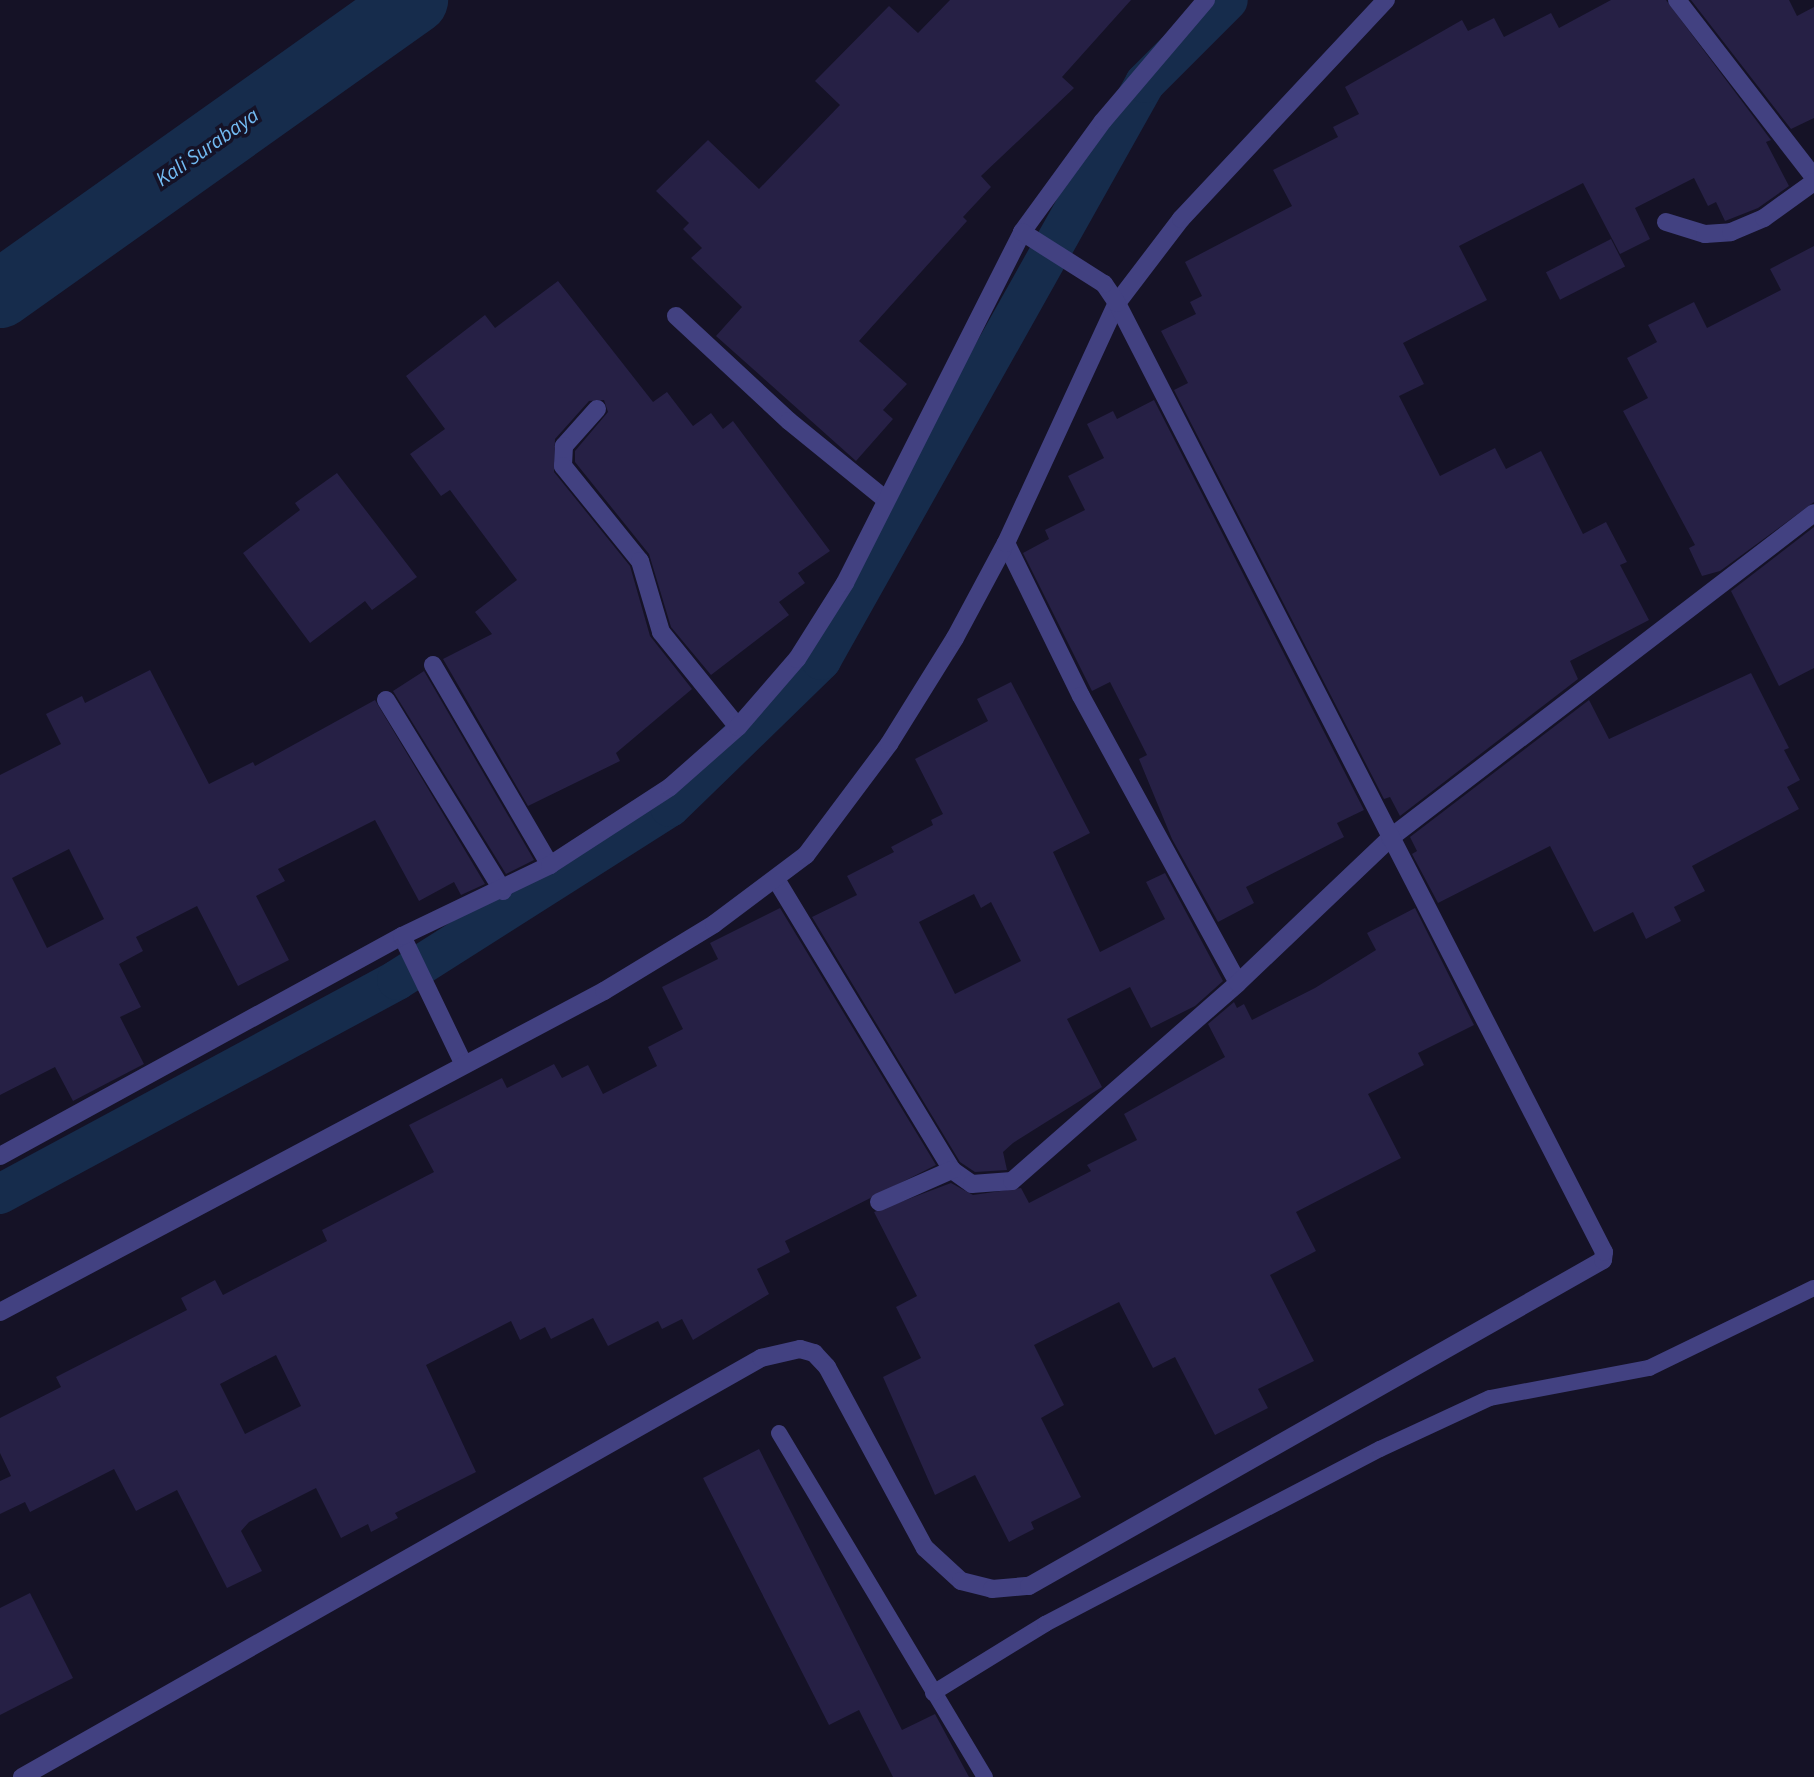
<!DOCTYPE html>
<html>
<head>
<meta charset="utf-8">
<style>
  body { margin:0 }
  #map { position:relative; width:1814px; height:1777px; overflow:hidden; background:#151226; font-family:"Source Sans 3",sans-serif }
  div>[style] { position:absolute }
  .canal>* { height:40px; margin:-20px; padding:0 20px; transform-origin:20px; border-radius:20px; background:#162c4c }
  .river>* { height:68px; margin:-34px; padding:0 34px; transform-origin:34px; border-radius:34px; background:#162c4c }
  .building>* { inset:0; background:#262045; transform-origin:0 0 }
  .lane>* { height:16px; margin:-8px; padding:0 8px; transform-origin:8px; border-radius:8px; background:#424181 }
  .street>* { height:18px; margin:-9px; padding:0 9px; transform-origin:9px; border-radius:9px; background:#424181 }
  span { translate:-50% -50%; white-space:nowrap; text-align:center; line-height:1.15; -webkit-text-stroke:7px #151226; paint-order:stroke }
  .water-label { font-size:21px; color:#72baf2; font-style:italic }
</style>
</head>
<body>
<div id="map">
  <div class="canal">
    <div style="left:0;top:1194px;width:451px;rotate:-28.3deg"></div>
    <div style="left:397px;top:980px;width:323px;rotate:-32.4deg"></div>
    <div style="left:670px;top:807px;width:211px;rotate:-44.2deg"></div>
    <div style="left:821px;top:660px;width:662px;rotate:-60.68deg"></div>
    <div style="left:1145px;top:83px;width:117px;rotate:-45deg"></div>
  </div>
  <div class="river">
    <div style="left:0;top:294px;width:508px;rotate:-35.38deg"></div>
  </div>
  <div class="building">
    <div style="clip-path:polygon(950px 0,1131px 0,1062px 77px,1074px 88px,981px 176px,991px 187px,963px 217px,967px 221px,859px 341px,907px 384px,883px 410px,893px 419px,856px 461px,716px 336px,742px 307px,691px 258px,702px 248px,683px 229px,689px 223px,656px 191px,708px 140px,759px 189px,840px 105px,815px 81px,889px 6px,918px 33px)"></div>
    <div style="clip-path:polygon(1611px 0,1666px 0,1771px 140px,1766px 142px,1789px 186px,1758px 208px,1725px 221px,1716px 202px,1708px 206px,1694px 178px,1635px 208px,1650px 239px,1620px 254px,1583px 183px,1459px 246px,1487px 300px,1403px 343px,1424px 384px,1399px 396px,1440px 476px,1495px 448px,1506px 469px,1541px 451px,1583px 534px,1606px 522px,1627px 562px,1620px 565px,1649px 620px,1570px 661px,1578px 679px,1400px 816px,1390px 797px,1384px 799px,1174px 390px,1188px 383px,1161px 331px,1196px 314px,1190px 302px,1202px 296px,1185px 262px,1292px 206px,1273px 170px,1338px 137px,1333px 127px,1359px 114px,1345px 87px,1462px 20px,1468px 31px,1494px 18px,1504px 37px,1551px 13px,1559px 28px)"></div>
    <div style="clip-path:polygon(1691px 0,1789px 0,1797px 16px,1814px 7px,1814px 118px,1791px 129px)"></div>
    <div style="left:1611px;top:239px;width:31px;height:73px;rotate:63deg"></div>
    <div style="clip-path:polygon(1814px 246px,1814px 502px,1720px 571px,1702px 576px,1689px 548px,1695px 545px,1623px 411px,1648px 398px,1627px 358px,1657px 342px,1648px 325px,1694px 302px,1707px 328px,1781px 290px,1770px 269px)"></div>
    <div style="clip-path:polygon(558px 281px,653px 402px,667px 392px,693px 426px,711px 413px,723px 429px,733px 421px,830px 551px,798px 573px,805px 583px,779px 602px,789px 615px,711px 675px,671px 627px,649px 554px,575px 462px,575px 451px,608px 412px,604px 400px,589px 401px,555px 439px,554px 472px,630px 566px,650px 636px,692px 689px,616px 753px,620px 761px,528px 806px,443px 659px,492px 634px,475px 612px,517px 580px,450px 490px,441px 496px,410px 454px,445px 429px,406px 376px,485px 315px,495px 328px)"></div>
    <div style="clip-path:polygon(1154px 400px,1364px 810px,1337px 823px,1344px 837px,1246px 887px,1254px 903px,1218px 922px,1172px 839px,1139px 759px,1147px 755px,1110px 682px,1092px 691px,1023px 553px,1049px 539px,1045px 530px,1085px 510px,1068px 476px,1104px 458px,1087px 424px,1113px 411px,1117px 419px)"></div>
    <div style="clip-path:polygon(337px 473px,417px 577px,372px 610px,365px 601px,310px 643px,243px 553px,300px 510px,295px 503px)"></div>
    <div style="clip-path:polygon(1814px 527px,1814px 668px,1779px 686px,1731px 591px)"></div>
    <div style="clip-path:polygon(evenodd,150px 670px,209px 784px,253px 762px,255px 766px,375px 700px,485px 884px,461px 895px,454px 882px,419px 901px,375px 820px,278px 869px,285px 881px,256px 896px,289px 960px,238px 986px,197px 906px,136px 937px,143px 951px,119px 964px,141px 1007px,120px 1017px,144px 1064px,73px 1101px,55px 1067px,0 1095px,0 775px,61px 744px,46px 714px,82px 696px,85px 703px,150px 670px,69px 849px,104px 919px,47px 948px,12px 878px,69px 849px)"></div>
    <div style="clip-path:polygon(424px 671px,534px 860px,506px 874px,393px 691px)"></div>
    <div style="clip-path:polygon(1751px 673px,1789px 748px,1784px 750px,1800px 780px,1787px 787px,1799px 809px,1692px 866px,1705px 891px,1674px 907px,1681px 921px,1646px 939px,1633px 912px,1594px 932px,1550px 846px,1438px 903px,1412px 854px,1417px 851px,1410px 837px,1589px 700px,1609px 739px)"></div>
    <div style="clip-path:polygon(evenodd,1011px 682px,1090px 833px,1053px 852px,1100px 952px,1165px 919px,1146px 882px,1165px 873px,1223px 981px,1195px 1006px,1151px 1028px,1130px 987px,1067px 1019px,1102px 1087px,1013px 1143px,1003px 1152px,1007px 1170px,975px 1172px,960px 1162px,812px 917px,857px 895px,847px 876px,894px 852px,891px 847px,933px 825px,931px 820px,943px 814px,915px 759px,988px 721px,977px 699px,1011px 682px,974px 894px,981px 908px,991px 902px,1021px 961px,955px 994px,919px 922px,974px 894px)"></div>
    <div style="clip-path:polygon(evenodd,780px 908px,936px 1165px,785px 1241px,790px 1252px,757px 1269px,769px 1294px,693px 1340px,682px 1319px,662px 1329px,658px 1321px,608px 1346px,593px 1318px,551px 1339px,545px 1327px,520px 1340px,511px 1321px,426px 1365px,476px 1472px,395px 1513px,398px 1518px,371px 1532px,368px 1524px,341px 1538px,316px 1488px,249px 1522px,241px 1531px,262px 1571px,227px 1588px,177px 1490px,136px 1511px,114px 1469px,30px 1512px,25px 1502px,0 1514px,0 1481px,11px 1476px,0 1453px,0 1418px,61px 1387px,56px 1377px,187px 1310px,181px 1298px,215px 1280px,223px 1295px,327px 1241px,322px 1230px,434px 1172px,409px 1125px,502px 1078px,507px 1088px,554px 1064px,562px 1078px,588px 1065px,603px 1094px,657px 1066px,648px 1047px,683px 1029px,662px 987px,718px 959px,710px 943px,780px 908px,276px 1355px,301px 1406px,245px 1434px,220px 1384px,276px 1355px)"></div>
    <div style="clip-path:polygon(1415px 908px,1474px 1025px,1418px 1053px,1424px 1065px,1368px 1094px,1401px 1158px,1296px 1212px,1316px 1251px,1270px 1275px,1314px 1361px,1258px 1389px,1268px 1408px,1215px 1435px,1175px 1357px,1153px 1368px,1119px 1302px,1034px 1345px,1064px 1405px,1041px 1418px,1081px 1497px,1031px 1522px,1034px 1529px,1009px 1542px,975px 1475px,935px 1495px,883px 1377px,921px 1358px,896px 1307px,917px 1296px,874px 1212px,951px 1183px,973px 1195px,1021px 1188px,1029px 1203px,1091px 1171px,1087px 1165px,1137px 1140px,1124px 1114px,1225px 1057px,1208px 1024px,1234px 1002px,1237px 1008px,1244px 1004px,1252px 1020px,1315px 988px,1376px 950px,1367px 933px)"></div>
    <div style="clip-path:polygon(759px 1449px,902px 1730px,935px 1714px,969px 1777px,893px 1777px,859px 1710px,829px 1725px,703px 1478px)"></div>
    <div style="clip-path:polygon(30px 1593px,73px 1678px,0 1715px,0 1608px)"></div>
  </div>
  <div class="lane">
    <div style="left:779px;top:1433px;width:401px;rotate:59.1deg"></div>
    <div style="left:933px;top:1693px;width:132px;rotate:-31.6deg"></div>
    <div style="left:1045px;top:1624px;width:378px;rotate:-27.6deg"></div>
    <div style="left:1380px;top:1449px;width:121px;rotate:-24.9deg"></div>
    <div style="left:1490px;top:1398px;width:162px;rotate:-10.7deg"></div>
    <div style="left:1649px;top:1368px;width:183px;rotate:-25.9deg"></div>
  </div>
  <div class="street">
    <div style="left:1677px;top:0;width:224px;rotate:52.3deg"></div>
    <div style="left:1666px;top:222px;width:41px;rotate:17.1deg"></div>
    <div style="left:1705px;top:234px;width:26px;rotate:-4deg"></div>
    <div style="left:1731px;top:232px;width:36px;rotate:-23deg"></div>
    <div style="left:1764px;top:218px;width:62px;rotate:-35.8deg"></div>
    <div style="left:676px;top:316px;width:154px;rotate:42.9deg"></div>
    <div style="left:789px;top:421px;width:124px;rotate:39.1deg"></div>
    <div style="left:597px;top:409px;width:50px;rotate:131.7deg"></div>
    <div style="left:564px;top:446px;width:20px;rotate:93deg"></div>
    <div style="left:563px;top:466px;width:122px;rotate:51deg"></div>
    <div style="left:640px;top:561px;width:74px;rotate:73.5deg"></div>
    <div style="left:661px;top:632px;width:122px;rotate:51deg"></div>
    <div style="left:1006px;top:543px;width:170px;rotate:63.9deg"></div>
    <div style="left:1081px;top:696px;width:327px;rotate:61.3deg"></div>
    <div style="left:433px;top:665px;width:232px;rotate:59.7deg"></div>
    <div style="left:386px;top:700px;width:224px;rotate:58.5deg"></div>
    <div style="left:777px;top:881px;width:338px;rotate:58.8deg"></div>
    <div style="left:952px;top:1170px;width:24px;rotate:35deg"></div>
    <div style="left:972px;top:1184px;width:40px;rotate:-4.3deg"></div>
    <div style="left:1012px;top:1181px;width:300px;rotate:-41.2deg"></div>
    <div style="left:1238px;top:983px;width:210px;rotate:-43.6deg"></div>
    <div style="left:1390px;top:838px;width:534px;rotate:-37.47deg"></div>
    <div style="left:402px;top:936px;width:141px;rotate:64.3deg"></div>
    <div style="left:0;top:1156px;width:458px;rotate:-28.7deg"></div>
    <div style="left:402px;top:936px;width:164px;rotate:-25.6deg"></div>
    <div style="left:550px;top:865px;width:143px;rotate:-33deg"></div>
    <div style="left:670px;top:787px;width:91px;rotate:-41.4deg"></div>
    <div style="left:738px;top:727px;width:90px;rotate:-49.1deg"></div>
    <div style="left:797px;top:659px;width:90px;rotate:-57.7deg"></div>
    <div style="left:845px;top:583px;width:393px;rotate:-63.2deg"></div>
    <div style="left:1022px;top:232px;width:137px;rotate:-53.9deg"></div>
    <div style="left:1103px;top:121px;width:159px;rotate:-49.6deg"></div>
    <div style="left:879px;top:1202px;width:80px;rotate:-23.7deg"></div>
    <div style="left:0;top:1312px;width:684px;rotate:-27.99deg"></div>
    <div style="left:604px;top:991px;width:129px;rotate:-31.3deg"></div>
    <div style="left:714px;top:924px;width:115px;rotate:-36.9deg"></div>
    <div style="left:806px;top:855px;width:139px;rotate:-53.2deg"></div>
    <div style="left:889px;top:744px;width:125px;rotate:-58.1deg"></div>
    <div style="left:955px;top:638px;width:108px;rotate:-61.8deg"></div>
    <div style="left:1006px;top:543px;width:264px;rotate:-65.2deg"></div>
    <div style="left:1117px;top:303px;width:106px;rotate:-52.7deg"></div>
    <div style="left:1181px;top:219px;width:300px;rotate:-46.9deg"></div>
    <div style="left:22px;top:1777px;width:850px;rotate:-29.55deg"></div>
    <div style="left:761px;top:1358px;width:40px;rotate:-13deg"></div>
    <div style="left:800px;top:1349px;width:15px;rotate:16deg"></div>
    <div style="left:814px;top:1353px;width:19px;rotate:47deg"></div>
    <div style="left:827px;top:1367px;width:206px;rotate:61.6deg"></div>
    <div style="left:925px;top:1548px;width:49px;rotate:42.5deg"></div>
    <div style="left:961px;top:1581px;width:32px;rotate:14deg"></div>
    <div style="left:992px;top:1589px;width:37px;rotate:-5deg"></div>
    <div style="left:1029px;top:1586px;width:660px;rotate:-29.59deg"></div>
    <div style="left:1603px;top:1260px;width:8px;rotate:-83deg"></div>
    <div style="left:1604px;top:1252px;width:1067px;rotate:-117.17deg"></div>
    <div style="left:1117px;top:303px;width:23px;rotate:-124deg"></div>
    <div style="left:1104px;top:284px;width:97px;rotate:-147.6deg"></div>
  </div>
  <div class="water-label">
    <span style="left:207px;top:147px;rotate:-35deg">Kali Surabaya</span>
  </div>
</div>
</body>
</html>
